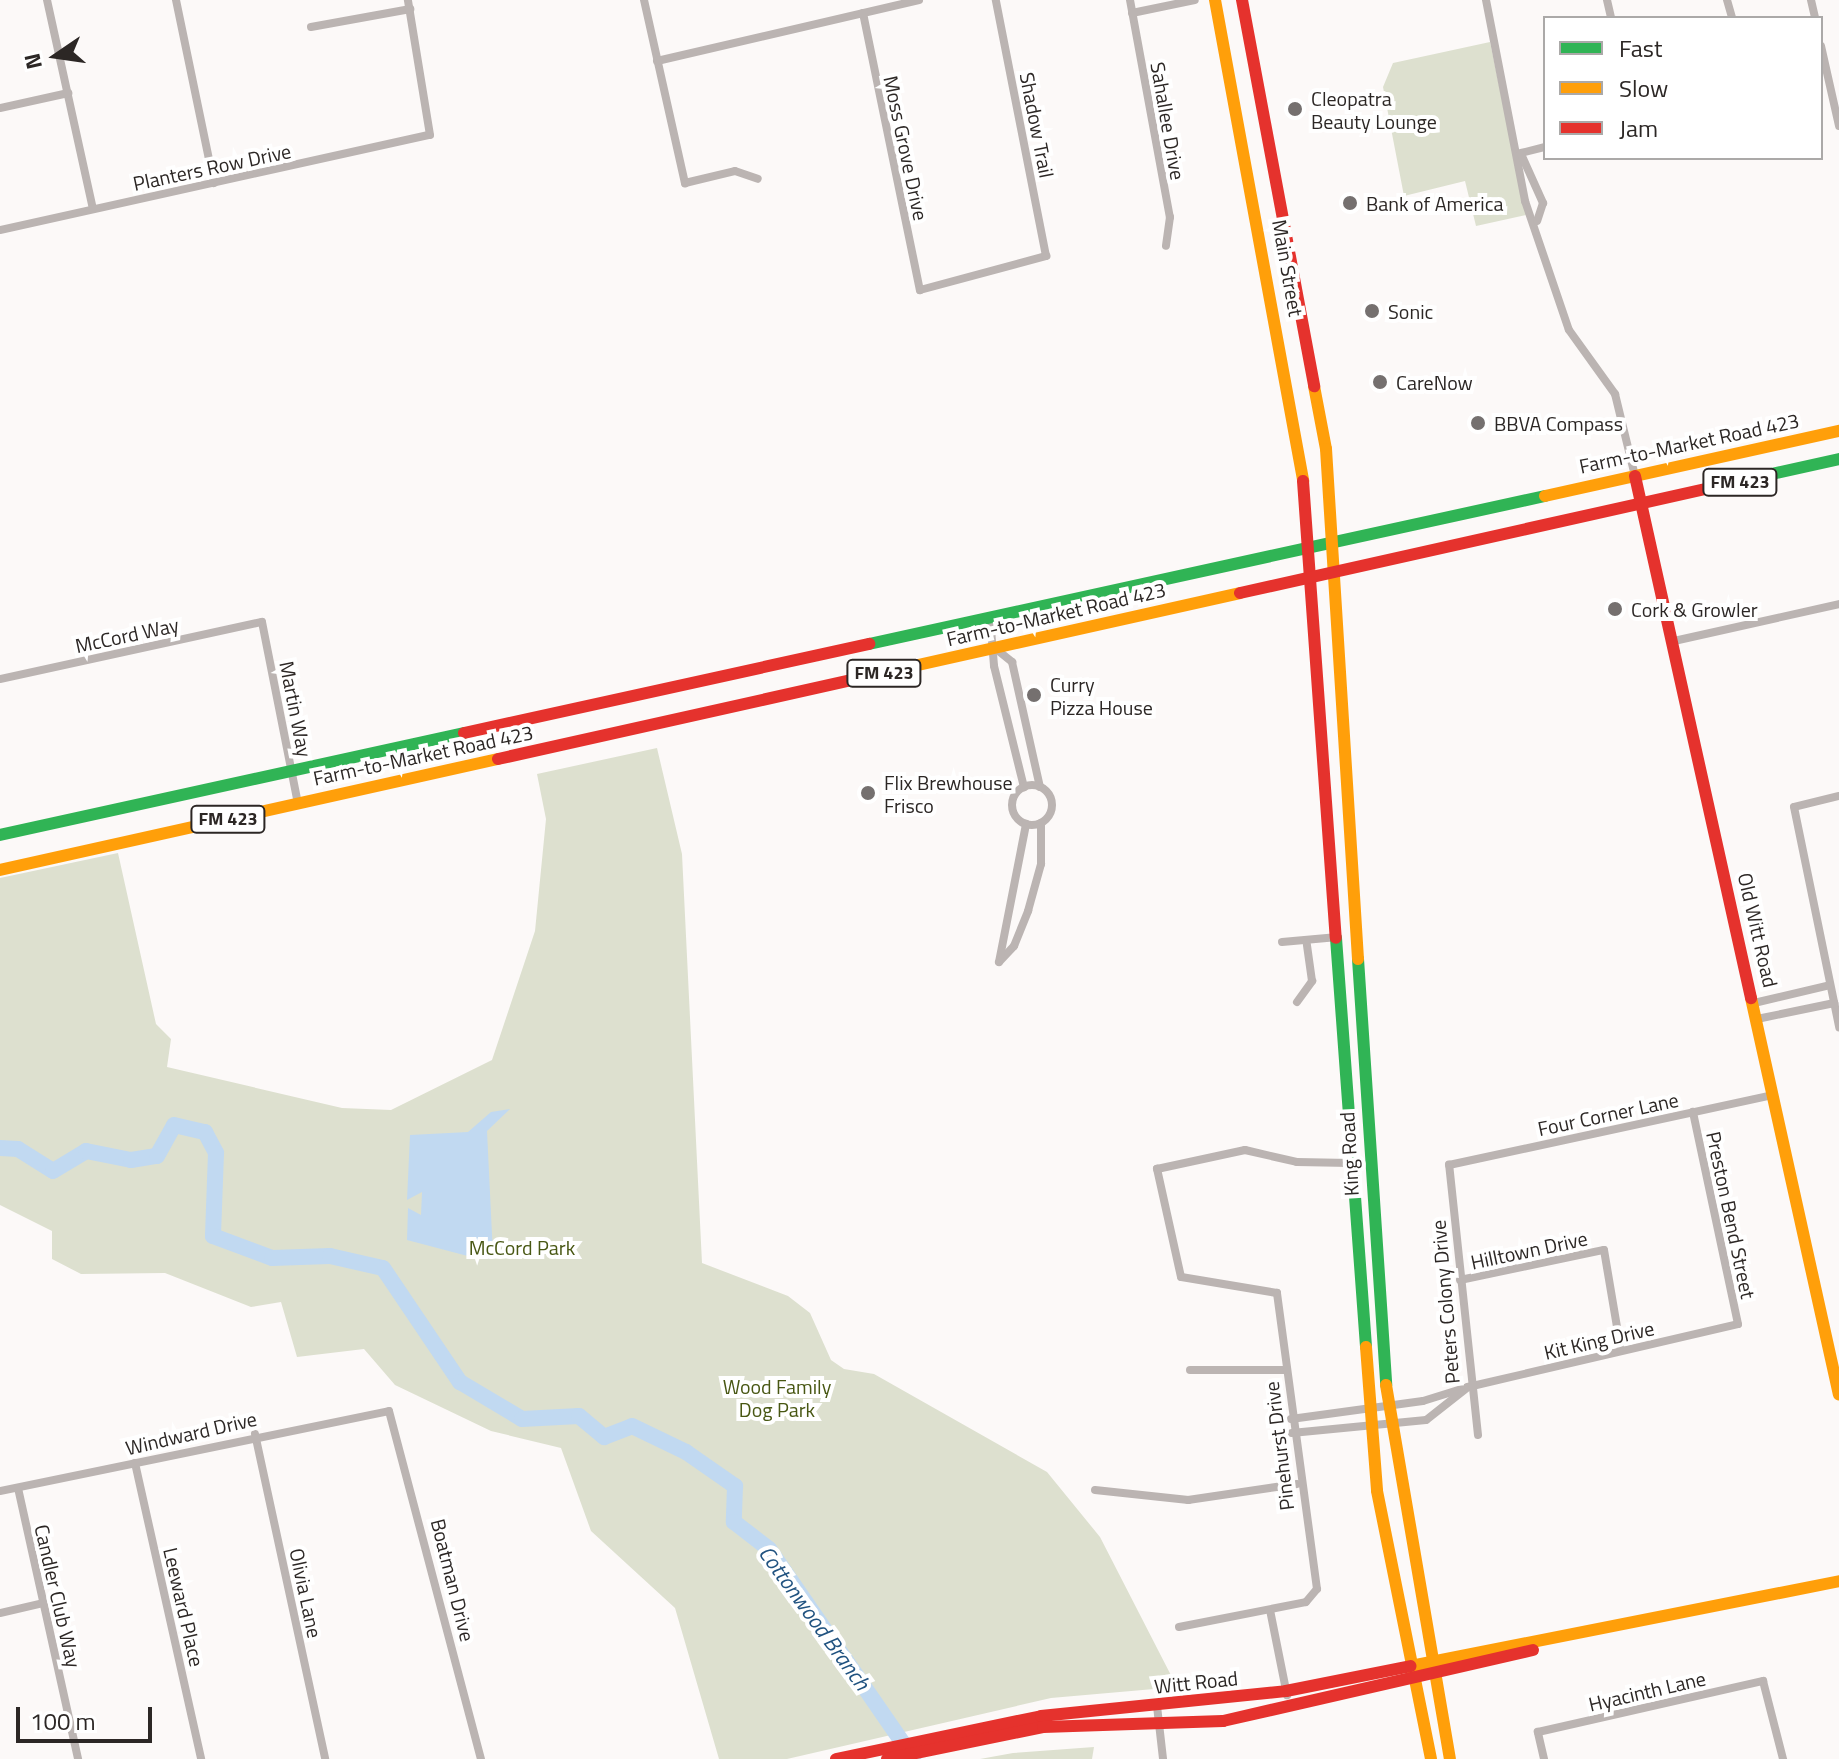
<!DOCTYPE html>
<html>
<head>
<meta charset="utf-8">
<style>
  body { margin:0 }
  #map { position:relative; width:1839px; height:1759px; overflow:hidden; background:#fcf9f8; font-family:"Titillium Web",sans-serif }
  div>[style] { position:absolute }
  .green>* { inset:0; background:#dde0cf }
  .water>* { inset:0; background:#c1d9f1 }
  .river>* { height:16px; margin:-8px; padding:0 8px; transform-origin:8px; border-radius:8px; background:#c1d9f1 }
  .street>* { height:8px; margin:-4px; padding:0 4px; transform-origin:4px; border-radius:4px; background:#bbb4b2 }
  .street>.ring { margin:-4px; padding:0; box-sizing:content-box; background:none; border:8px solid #bbb4b2; border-radius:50% }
  .fast>* { height:12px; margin:-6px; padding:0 6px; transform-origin:6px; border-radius:6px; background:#30b455 }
  .slow>* { height:12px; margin:-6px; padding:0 6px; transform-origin:6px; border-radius:6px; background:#ff9f0a }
  .jam>* { height:12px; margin:-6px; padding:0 6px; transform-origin:6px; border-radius:6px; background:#e5322d }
  .dots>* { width:22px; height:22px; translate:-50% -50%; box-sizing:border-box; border:4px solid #fff; border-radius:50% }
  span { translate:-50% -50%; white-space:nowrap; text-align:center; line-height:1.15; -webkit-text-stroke:8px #fff; paint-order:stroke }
  .shield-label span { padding:2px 6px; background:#fff; border:2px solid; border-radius:6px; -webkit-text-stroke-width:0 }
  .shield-label { font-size:18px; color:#2c2725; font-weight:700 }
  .poi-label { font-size:20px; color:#2c2725 }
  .left { translate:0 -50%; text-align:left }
  .street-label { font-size:20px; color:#2c2725 }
  .park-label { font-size:20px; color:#485713 }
  .water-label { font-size:22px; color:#215380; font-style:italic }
  .legend { position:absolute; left:1543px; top:16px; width:280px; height:144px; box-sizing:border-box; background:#fff; border:2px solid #aba9a8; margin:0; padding:10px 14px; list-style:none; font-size:24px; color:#2c2725 }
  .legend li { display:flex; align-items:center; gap:16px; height:40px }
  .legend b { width:40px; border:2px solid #aba9a8 }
  .north { position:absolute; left:16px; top:16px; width:80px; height:80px; -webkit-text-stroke:6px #fff; paint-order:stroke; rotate:257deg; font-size:22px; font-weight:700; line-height:32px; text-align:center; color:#2c2725 }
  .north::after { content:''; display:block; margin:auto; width:28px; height:36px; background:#2c2725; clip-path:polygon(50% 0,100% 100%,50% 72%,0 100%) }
  .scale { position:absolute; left:16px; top:1707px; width:136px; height:36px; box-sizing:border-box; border:4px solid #2c2725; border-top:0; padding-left:10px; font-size:24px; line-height:28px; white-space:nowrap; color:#2c2725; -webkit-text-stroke:6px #fff; paint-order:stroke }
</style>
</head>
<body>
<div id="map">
  <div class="green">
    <div style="clip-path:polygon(1490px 42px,1526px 215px,1476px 226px,1465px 181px,1404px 196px,1383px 87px,1393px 63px)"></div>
    <div style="clip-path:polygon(657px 748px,682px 854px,702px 1263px,788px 1296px,810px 1313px,831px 1360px,844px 1369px,874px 1374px,1047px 1472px,1100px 1537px,1177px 1687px,1051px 1698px,787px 1759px,719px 1759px,675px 1608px,591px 1531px,561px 1448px,491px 1431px,395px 1385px,364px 1349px,297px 1357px,281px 1302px,251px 1307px,165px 1273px,81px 1274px,52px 1259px,52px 1231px,0 1205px,0 878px,118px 853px,156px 1024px,171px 1039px,167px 1067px,342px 1108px,391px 1110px,492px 1060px,535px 931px,546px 819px,537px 774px)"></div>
    <div style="clip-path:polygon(1094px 1747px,1092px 1759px,980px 1759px,1013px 1753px)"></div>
  </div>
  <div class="water">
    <div style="clip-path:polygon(510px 1109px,487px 1131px,493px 1255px,479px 1259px,407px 1240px,408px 1208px,421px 1215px,422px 1192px,407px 1200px,410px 1135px,468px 1132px,491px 1112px)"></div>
  </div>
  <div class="river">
    <div style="left:0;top:1148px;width:18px;rotate:3deg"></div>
    <div style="left:18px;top:1149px;width:41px;rotate:32.2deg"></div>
    <div style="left:53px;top:1171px;width:39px;rotate:-31deg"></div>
    <div style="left:86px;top:1151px;width:46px;rotate:11.3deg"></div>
    <div style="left:131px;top:1160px;width:26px;rotate:-9deg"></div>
    <div style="left:157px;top:1156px;width:35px;rotate:-61deg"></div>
    <div style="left:174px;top:1125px;width:32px;rotate:13deg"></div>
    <div style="left:205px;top:1132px;width:24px;rotate:62deg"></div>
    <div style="left:216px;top:1153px;width:83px;rotate:92.1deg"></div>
    <div style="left:213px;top:1236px;width:63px;rotate:20.4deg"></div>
    <div style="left:272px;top:1258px;width:58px;rotate:-2deg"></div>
    <div style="left:330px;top:1256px;width:54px;rotate:12.8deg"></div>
    <div style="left:383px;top:1268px;width:138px;rotate:56deg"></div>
    <div style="left:460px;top:1382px;width:72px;rotate:30.8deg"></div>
    <div style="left:522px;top:1419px;width:57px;rotate:-3deg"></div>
    <div style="left:579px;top:1416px;width:33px;rotate:40deg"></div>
    <div style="left:604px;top:1437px;width:30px;rotate:-21deg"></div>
    <div style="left:632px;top:1426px;width:60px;rotate:25.7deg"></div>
    <div style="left:686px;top:1452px;width:60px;rotate:34.8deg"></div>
    <div style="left:735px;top:1486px;width:36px;rotate:92deg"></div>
    <div style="left:734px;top:1522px;width:44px;rotate:37.6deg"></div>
    <div style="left:769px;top:1549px;width:254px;rotate:55.4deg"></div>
  </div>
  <div class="street">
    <div style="left:47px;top:0;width:214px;rotate:77.6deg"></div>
    <div style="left:176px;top:0;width:187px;rotate:78.3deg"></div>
    <div style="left:644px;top:0;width:188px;rotate:77.4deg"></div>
    <div style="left:685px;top:183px;width:51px;rotate:-13.5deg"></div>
    <div style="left:735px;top:171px;width:24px;rotate:19deg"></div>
    <div style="left:1130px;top:0;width:221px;rotate:79.6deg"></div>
    <div style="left:1170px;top:217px;width:29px;rotate:98deg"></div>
    <div style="left:1486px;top:0;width:205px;rotate:79deg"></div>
    <div style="left:1525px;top:201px;width:136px;rotate:71.2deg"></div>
    <div style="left:1569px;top:330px;width:79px;rotate:54.3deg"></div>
    <div style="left:1615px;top:394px;width:84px;rotate:76.3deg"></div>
    <div style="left:1607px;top:0;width:18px;rotate:77deg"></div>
    <div style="left:1727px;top:0;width:19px;rotate:74deg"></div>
    <div style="left:1811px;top:0;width:18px;rotate:77deg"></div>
    <div style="left:863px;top:13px;width:283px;rotate:78.4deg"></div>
    <div style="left:920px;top:290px;width:131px;rotate:-15.1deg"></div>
    <div style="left:1046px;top:256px;width:261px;rotate:-101.1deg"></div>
    <div style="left:1132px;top:13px;width:64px;rotate:-11.7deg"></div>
    <div style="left:311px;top:27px;width:101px;rotate:-10.3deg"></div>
    <div style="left:1821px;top:46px;width:82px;rotate:77.3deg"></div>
    <div style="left:657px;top:61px;width:269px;rotate:-13.1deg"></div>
    <div style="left:0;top:108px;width:70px;rotate:-12.4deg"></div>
    <div style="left:1521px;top:153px;width:25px;rotate:-14deg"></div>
    <div style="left:1521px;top:154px;width:54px;rotate:65.8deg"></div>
    <div style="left:1543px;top:203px;width:19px;rotate:108deg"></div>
    <div style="left:0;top:230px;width:440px;rotate:-12.5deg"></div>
    <div style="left:430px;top:135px;width:137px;rotate:-99.3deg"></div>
    <div style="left:990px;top:617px;width:49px;rotate:85.3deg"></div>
    <div style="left:994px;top:666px;width:125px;rotate:76.1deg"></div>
    <div style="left:1674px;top:641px;width:169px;rotate:-12.6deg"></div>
    <div style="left:996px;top:649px;width:21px;rotate:39deg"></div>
    <div style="left:1012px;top:662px;width:128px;rotate:77.4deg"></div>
    <div style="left:0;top:679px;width:268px;rotate:-12.3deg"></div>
    <div style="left:262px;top:622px;width:185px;rotate:78.8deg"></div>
    <div class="ring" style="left:1012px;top:785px;width:32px;height:32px"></div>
    <div style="left:1839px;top:796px;width:46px;rotate:166.3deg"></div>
    <div style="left:1794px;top:807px;width:225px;rotate:78.4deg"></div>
    <div style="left:1282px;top:942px;width:56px;rotate:-5.1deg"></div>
    <div style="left:999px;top:962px;width:22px;rotate:-47deg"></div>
    <div style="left:1014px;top:946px;width:38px;rotate:-68deg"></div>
    <div style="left:1028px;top:911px;width:49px;rotate:-74.5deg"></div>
    <div style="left:1041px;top:864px;width:41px;rotate:-90deg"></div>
    <div style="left:999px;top:962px;width:141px;rotate:-78.9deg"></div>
    <div style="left:1297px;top:1002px;width:26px;rotate:-54deg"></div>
    <div style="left:1312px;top:981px;width:37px;rotate:-98deg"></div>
    <div style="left:1754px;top:1003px;width:78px;rotate:-13.3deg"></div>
    <div style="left:1757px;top:1019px;width:79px;rotate:-11.7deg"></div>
    <div style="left:1460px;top:1280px;width:147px;rotate:-11.8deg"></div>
    <div style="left:1604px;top:1250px;width:102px;rotate:80.4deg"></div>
    <div style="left:1190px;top:1370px;width:97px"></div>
    <div style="left:1468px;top:1387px;width:277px;rotate:-13.1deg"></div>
    <div style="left:1738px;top:1324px;width:217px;rotate:-102deg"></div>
    <div style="left:1291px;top:1419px;width:133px;rotate:-7.8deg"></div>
    <div style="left:1423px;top:1401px;width:47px;rotate:-17.3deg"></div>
    <div style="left:1468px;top:1387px;width:53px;rotate:141.8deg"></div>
    <div style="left:1426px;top:1420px;width:135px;rotate:174.5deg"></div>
    <div style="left:255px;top:1434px;width:332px;rotate:77.8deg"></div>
    <div style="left:1478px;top:1435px;width:272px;rotate:-96.1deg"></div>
    <div style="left:1449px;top:1165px;width:332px;rotate:-12.2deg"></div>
    <div style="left:135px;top:1463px;width:303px;rotate:77.4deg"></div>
    <div style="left:18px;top:1488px;width:278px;rotate:77.5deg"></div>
    <div style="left:1095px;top:1490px;width:94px;rotate:6.1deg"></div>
    <div style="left:1188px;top:1500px;width:110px;rotate:-8.4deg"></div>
    <div style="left:0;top:1491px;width:397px;rotate:-11.6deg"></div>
    <div style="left:389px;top:1411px;width:360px;rotate:75.2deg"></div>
    <div style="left:1270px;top:1610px;width:87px;rotate:78.7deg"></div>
    <div style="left:0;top:1613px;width:44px;rotate:-13.1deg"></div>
    <div style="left:1179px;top:1627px;width:129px;rotate:-11.1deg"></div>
    <div style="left:1306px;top:1602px;width:17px;rotate:-50deg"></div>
    <div style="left:1317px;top:1589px;width:299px;rotate:-97.7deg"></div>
    <div style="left:1277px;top:1293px;width:97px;rotate:-170.5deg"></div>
    <div style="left:1181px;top:1277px;width:111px;rotate:-102.5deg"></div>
    <div style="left:1157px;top:1169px;width:90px;rotate:-12.2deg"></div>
    <div style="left:1245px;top:1150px;width:53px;rotate:13deg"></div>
    <div style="left:1297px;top:1162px;width:53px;rotate:1.1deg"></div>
    <div style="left:1157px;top:1706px;width:53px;rotate:83.5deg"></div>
    <div style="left:1544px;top:1759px;width:28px;rotate:-103deg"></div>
    <div style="left:1538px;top:1732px;width:231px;rotate:-12.8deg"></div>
    <div style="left:1763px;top:1681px;width:81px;rotate:75.6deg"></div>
  </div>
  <div class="fast">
    <div style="left:1722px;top:485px;width:120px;rotate:-12.5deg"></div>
    <div style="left:869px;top:644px;width:692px;rotate:-12.35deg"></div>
    <div style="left:0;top:835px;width:475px;rotate:-12.4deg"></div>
    <div style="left:1336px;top:938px;width:410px;rotate:85.8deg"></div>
    <div style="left:1358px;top:959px;width:427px;rotate:86.2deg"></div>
  </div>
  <div class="slow">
    <div style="left:1215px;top:0;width:489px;rotate:79.6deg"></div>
    <div style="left:1314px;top:386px;width:64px;rotate:79.2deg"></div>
    <div style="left:1326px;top:449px;width:511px;rotate:86.41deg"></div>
    <div style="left:1545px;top:496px;width:301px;rotate:-12.5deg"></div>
    <div style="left:869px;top:676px;width:380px;rotate:-12.6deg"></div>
    <div style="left:0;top:870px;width:510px;rotate:-12.57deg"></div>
    <div style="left:1751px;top:998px;width:406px;rotate:77.5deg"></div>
    <div style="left:1366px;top:1347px;width:144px;rotate:85.6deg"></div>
    <div style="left:1377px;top:1491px;width:273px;rotate:78.6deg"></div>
    <div style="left:1386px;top:1385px;width:379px;rotate:80.3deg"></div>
    <div style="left:1411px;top:1666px;width:436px;rotate:-11.2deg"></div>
  </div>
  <div class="jam">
    <div style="left:1242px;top:0;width:393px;rotate:79.4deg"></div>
    <div style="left:1635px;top:476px;width:535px;rotate:77.47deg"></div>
    <div style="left:1303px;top:481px;width:458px;rotate:85.9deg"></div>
    <div style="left:1240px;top:593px;width:494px;rotate:-12.6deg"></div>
    <div style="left:464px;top:733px;width:415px;rotate:-12.4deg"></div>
    <div style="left:498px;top:759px;width:380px;rotate:-12.6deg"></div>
    <div style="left:836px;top:1759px;width:209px;rotate:-11.8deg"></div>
    <div style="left:1041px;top:1716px;width:246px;rotate:-5.8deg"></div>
    <div style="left:1286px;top:1691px;width:127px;rotate:-11.3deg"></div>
    <div style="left:887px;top:1759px;width:159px;rotate:-11.6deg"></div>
    <div style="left:1043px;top:1727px;width:180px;rotate:-1.9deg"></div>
    <div style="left:1223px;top:1721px;width:318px;rotate:-12.9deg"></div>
  </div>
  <div class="dots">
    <div style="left:1295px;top:109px;background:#75706f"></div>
    <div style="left:1350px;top:203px;background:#75706f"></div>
    <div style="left:1372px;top:311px;background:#75706f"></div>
    <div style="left:1380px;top:382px;background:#75706f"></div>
    <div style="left:1478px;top:423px;background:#75706f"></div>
    <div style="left:1615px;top:609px;background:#75706f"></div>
    <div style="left:1034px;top:695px;background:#75706f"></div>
    <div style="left:868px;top:793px;background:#75706f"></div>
  </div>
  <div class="shield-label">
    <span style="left:1740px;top:482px">FM 423</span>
    <span style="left:884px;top:673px">FM 423</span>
    <span style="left:228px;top:819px">FM 423</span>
  </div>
  <div class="poi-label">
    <span class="left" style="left:1311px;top:110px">Cleopatra<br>Beauty Lounge</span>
    <span class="left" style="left:1366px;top:203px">Bank of America</span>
    <span class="left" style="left:1388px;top:311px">Sonic</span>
    <span class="left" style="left:1396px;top:382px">CareNow</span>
    <span class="left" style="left:1494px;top:423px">BBVA Compass</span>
    <span class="left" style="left:1631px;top:609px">Cork &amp; Growler</span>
    <span class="left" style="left:1050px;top:696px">Curry<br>Pizza House</span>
    <span class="left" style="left:884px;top:794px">Flix Brewhouse<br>Frisco</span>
  </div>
  <div class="street-label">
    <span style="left:1168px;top:121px;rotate:80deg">Sahallee Drive</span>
    <span style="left:1037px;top:125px;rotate:79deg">Shadow Trail</span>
    <span style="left:906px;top:148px;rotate:78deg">Moss Grove Drive</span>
    <span style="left:212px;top:167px;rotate:-12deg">Planters Row Drive</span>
    <span style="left:1288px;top:268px;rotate:80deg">Main Street</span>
    <span style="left:1689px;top:443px;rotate:-12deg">Farm-to-Market Road 423</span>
    <span style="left:1056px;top:614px;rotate:-13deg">Farm-to-Market Road 423</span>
    <span style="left:127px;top:635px;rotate:-12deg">McCord Way</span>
    <span style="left:296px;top:709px;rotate:79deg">Martin Way</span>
    <span style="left:423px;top:755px;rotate:-12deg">Farm-to-Market Road 423</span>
    <span style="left:1758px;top:930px;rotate:77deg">Old Witt Road</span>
    <span style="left:1608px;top:1114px;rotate:-12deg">Four Corner Lane</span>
    <span style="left:1349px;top:1154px;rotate:-93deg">King Road</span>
    <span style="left:1731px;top:1215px;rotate:78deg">Preston Bend Street</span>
    <span style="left:1529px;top:1250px;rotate:-12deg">Hilltown Drive</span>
    <span style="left:1445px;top:1302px;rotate:-95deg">Peters Colony Drive</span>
    <span style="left:1599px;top:1340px;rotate:-13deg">Kit King Drive</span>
    <span style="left:191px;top:1433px;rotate:-13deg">Windward Drive</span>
    <span style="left:1279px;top:1446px;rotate:-97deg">Pinehurst Drive</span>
    <span style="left:453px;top:1580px;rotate:76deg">Boatman Drive</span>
    <span style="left:306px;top:1593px;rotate:78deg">Olivia Lane</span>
    <span style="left:58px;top:1596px;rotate:77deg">Candler Club Way</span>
    <span style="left:184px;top:1607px;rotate:77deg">Leeward Place</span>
    <span style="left:1196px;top:1682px;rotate:-6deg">Witt Road</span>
    <span style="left:1647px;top:1691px;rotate:-13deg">Hyacinth Lane</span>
  </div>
  <div class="park-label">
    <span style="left:522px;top:1247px">McCord Park</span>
    <span style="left:777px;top:1398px">Wood Family<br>Dog Park</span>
  </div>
  <div class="water-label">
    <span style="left:814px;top:1618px;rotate:54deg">Cottonwood Branch</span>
  </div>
  <ul class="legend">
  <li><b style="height:10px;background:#30b455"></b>Fast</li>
  <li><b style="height:10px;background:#ff9f0a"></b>Slow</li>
  <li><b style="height:10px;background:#e5322d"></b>Jam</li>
  </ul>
  <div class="north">N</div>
  <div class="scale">100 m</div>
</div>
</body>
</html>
